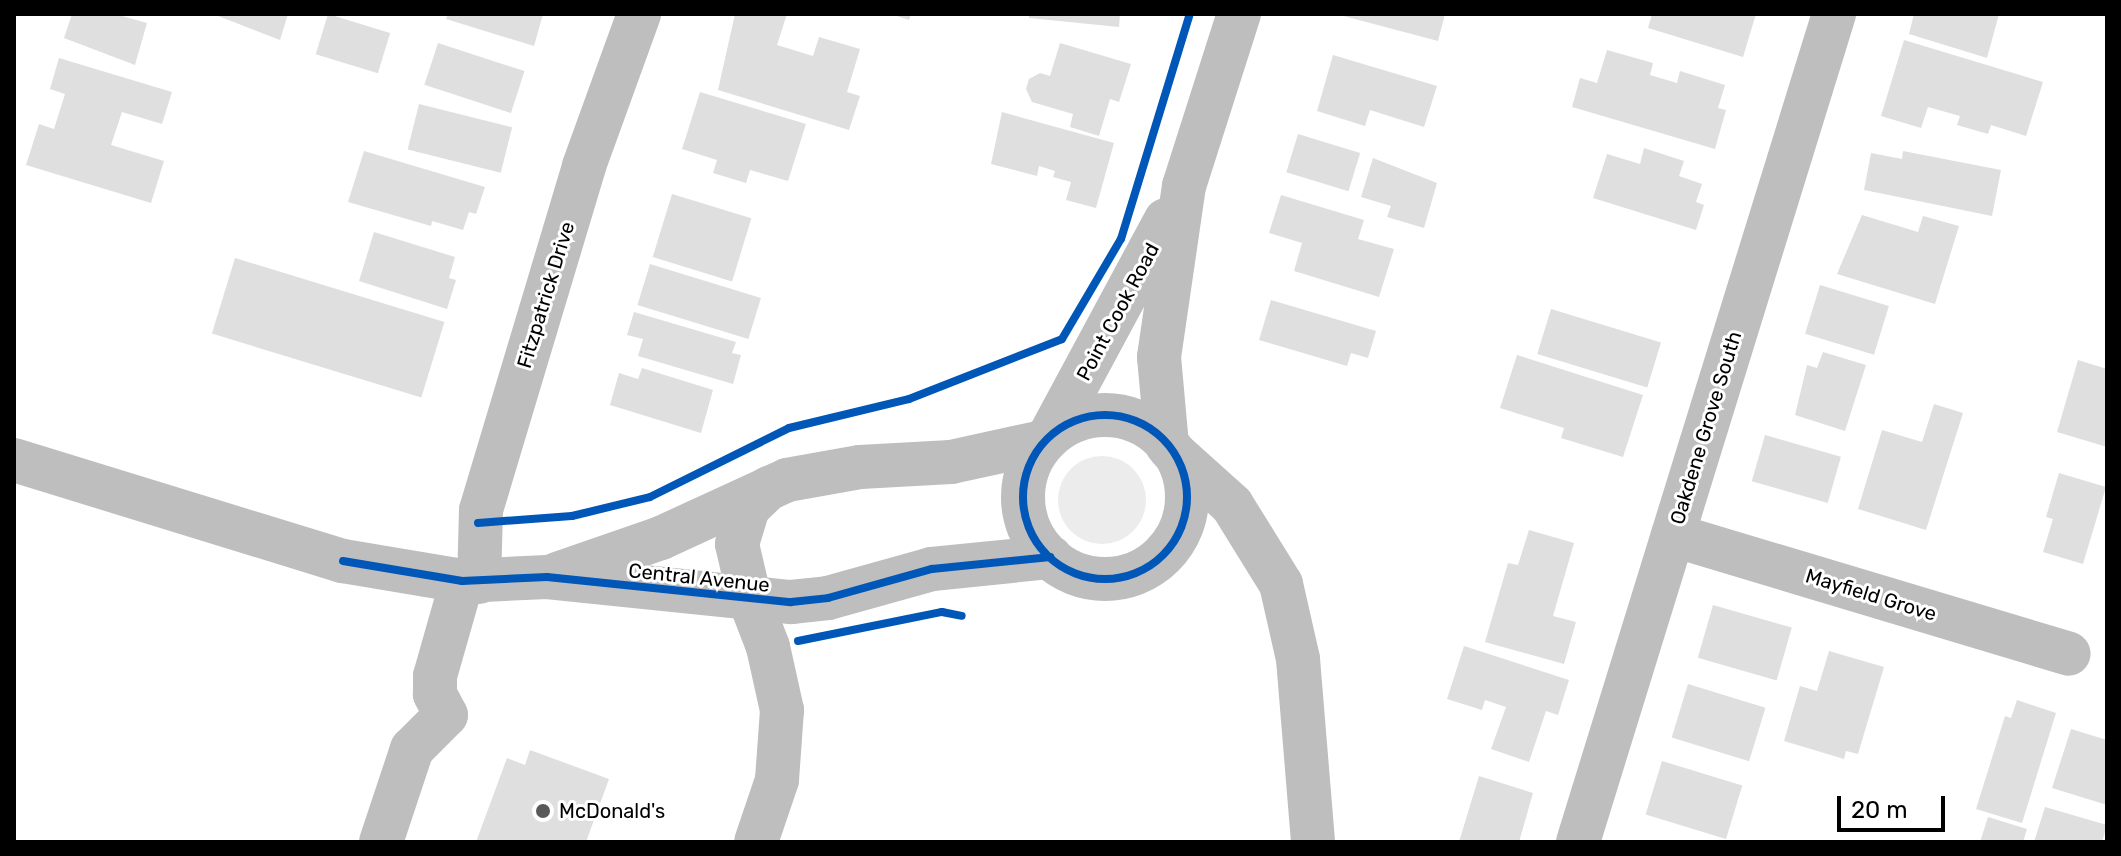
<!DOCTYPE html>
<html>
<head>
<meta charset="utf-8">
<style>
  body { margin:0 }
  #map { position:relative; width:2121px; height:856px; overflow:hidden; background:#fff; font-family:Rubik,sans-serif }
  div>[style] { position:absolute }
  .green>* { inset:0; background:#ececec }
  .round { border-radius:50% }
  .building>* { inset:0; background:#dfdfdf; transform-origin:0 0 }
  .minor>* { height:44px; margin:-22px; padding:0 22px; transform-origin:22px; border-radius:22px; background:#bebebe }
  .major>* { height:44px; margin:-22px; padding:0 22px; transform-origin:22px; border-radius:22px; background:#bebebe }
  .major>.ring { margin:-22px; padding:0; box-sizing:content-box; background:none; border:44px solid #bebebe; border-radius:50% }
  .highway>* { height:44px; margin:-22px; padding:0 22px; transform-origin:22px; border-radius:22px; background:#bebebe }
  .cycleway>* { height:8px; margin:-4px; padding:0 4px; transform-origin:4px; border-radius:4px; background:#0057b8 }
  .cycleway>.ring { margin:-4px; padding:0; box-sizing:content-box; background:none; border:8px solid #0057b8; border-radius:50% }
  .dots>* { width:22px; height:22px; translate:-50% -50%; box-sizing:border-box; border:4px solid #fff; border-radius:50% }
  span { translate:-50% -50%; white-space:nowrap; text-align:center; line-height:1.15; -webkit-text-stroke:6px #fff; paint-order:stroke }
  .street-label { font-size:20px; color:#000 }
  .poi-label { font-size:20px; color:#000 }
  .left { translate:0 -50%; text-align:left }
  .frame { position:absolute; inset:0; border:16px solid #000; pointer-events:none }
  .scale { position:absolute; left:1837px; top:796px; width:108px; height:36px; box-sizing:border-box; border:4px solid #000; border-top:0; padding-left:10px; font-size:24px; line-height:28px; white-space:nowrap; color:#000; -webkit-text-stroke:6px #fff; paint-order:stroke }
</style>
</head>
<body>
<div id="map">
  <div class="green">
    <div class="round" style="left:1058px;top:456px;width:88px;height:88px"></div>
  </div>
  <div class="building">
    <div style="clip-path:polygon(72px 14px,115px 14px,147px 23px,135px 65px,64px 38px)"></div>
    <div style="clip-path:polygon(213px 14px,288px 14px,280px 40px)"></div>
    <div style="left:328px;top:14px;width:65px;height:42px;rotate:17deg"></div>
    <div style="clip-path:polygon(448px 14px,543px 14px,534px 46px,446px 19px)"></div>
    <div style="clip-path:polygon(735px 14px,787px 14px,777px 45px,813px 56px,819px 37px,860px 49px,847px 92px,860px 96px,849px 130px,718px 90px)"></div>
    <div style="clip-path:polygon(891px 14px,911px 14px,909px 20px)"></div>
    <div style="clip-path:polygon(1029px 14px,1120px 14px,1119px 27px,1029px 18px)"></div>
    <div style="clip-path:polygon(1336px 14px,1445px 14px,1438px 41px)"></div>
    <div style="clip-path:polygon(1652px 14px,1756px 14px,1743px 57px,1648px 28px)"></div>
    <div style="clip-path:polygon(1914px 14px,1999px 14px,1987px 58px,1909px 34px)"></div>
    <div style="clip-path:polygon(1904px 40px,2043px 82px,2026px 136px,1991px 125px,1988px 134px,1957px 125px,1960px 116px,1928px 107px,1921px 128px,1881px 116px)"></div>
    <div style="left:438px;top:43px;width:91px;height:44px;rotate:18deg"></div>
    <div style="clip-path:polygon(1060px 43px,1131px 64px,1119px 102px,1110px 99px,1099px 136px,1070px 127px,1073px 114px,1032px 102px,1026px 89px,1029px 79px,1040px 73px,1050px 76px)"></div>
    <div style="clip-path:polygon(1607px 50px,1653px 63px,1650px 75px,1677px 83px,1680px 71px,1725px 85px,1718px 108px,1726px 110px,1715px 149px,1572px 107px,1580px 78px,1597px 83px)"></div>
    <div style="clip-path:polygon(1333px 55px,1437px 86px,1424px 127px,1370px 110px,1365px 126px,1317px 111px)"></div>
    <div style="clip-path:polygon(59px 58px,172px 92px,162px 124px,122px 112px,111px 145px,164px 161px,151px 203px,26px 165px,39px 124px,54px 129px,65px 94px,50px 89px)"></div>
    <div style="clip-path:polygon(700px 92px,806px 124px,788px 181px,750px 170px,746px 183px,713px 173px,717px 160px,682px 149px)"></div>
    <div style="left:419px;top:104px;width:96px;height:47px;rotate:14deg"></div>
    <div style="clip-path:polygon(1002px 112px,1114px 143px,1096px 208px,1066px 200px,1071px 182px,1053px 177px,1055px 171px,1039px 166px,1037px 176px,991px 164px)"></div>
    <div style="left:1298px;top:134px;width:65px;height:40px;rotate:17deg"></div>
    <div style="clip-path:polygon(1644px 148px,1684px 161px,1679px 176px,1702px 184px,1696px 202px,1704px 205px,1696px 230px,1593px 198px,1607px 154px,1640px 164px)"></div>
    <div style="clip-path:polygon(364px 151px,485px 187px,476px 214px,469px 212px,463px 230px,432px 221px,431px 226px,348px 202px)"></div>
    <div style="clip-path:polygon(1903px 151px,2001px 170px,1992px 216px,1864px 190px,1871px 153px,1902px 159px)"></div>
    <div style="clip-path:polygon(1373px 158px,1437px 183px,1424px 228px,1387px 217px,1391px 206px,1361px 197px)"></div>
    <div style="left:672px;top:194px;width:83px;height:66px;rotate:17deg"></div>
    <div style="clip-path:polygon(1281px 195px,1364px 220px,1358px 239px,1394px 249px,1379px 297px,1294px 271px,1302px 243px,1269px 233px)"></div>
    <div style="clip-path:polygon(1862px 215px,1918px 232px,1923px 216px,1959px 226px,1935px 304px,1837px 274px)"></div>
    <div style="clip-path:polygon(374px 232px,455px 257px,449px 278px,456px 280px,447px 309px,359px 281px)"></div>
    <div style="left:235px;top:258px;width:219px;height:79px;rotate:17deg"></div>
    <div style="left:650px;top:264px;width:116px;height:43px;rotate:17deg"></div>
    <div style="left:1820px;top:285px;width:72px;height:51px;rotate:17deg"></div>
    <div style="clip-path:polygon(1271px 300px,1376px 331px,1368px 358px,1351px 353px,1347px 366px,1259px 340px)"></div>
    <div style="left:1551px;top:309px;width:115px;height:47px;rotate:17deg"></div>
    <div style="clip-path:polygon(634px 312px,736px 342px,732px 353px,741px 355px,733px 384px,638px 356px,643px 339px,627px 335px)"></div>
    <div style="clip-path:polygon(1823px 352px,1866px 365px,1845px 431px,1795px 415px,1807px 365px,1817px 368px)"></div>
    <div style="clip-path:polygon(1517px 355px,1643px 395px,1623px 457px,1561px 438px,1564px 428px,1500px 408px)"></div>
    <div style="clip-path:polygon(2078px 360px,2107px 369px,2107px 447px,2057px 432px)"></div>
    <div style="clip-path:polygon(642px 368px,713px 390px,701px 433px,610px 405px,619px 373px,638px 379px)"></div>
    <div style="clip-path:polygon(1934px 404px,1963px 413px,1926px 530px,1858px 509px,1882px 430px,1922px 442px)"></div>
    <div style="left:1765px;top:435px;width:79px;height:48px;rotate:16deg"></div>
    <div style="clip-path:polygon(2059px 473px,2106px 487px,2083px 564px,2043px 552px,2053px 519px,2046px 517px)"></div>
    <div style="clip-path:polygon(1529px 530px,1574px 543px,1553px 616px,1576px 622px,1564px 664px,1485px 642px,1508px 563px,1518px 565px)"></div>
    <div style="left:1713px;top:605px;width:82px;height:55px;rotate:16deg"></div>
    <div style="clip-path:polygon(1464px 646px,1569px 680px,1558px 715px,1546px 711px,1529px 762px,1491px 749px,1506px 707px,1485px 700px,1482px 710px,1447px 699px)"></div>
    <div style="clip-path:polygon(1829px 651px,1884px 667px,1858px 754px,1846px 751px,1844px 759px,1784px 741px,1800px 686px,1817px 691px)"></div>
    <div style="left:1688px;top:684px;width:81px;height:56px;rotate:17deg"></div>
    <div style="clip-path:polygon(2017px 700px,2056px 713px,2022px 823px,1976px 809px,2005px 716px,2011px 718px)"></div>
    <div style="clip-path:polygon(2071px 729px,2107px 740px,2107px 805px,2052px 788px)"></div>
    <div style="clip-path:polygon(530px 750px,609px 779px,586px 842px,476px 842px,507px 758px,525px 765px)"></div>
    <div style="left:1662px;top:761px;width:84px;height:56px;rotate:17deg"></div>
    <div style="clip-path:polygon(1479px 776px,1533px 793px,1519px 842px,1459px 842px)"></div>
    <div style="clip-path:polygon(2045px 807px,2107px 825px,2102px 842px,2034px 842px)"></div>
    <div style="clip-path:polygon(1988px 817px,2027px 829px,2023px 842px,1980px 842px)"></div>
  </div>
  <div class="minor">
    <div style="left:1673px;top:535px;width:413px;rotate:16.7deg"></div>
    <div style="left:479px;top:582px;width:72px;rotate:-88.4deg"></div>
    <div style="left:481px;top:510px;width:359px;rotate:-73.3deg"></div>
    <div style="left:584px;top:166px;width:162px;rotate:-70.1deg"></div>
    <div style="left:381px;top:842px;width:98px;rotate:-71.6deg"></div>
    <div style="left:412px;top:749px;width:48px;rotate:-45deg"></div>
    <div style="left:446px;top:715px;width:24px;rotate:-118deg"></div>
    <div style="left:435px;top:694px;width:18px;rotate:-90deg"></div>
    <div style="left:435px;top:676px;width:99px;rotate:-74.1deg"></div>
    <div style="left:1578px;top:842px;width:867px;rotate:-72.82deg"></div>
  </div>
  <div class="major">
    <div class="ring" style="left:1023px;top:415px;width:120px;height:120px"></div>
    <div style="left:1050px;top:435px;width:244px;rotate:-61.7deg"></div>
    <div style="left:1167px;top:445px;width:88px;rotate:-95.2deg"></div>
    <div style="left:1159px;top:357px;width:173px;rotate:-81.7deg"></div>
    <div style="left:1184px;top:186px;width:181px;rotate:-72.3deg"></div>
    <div style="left:14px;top:460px;width:344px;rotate:17.1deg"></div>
    <div style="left:343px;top:561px;width:121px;rotate:9.5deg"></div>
    <div style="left:462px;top:581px;width:85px;rotate:-2.7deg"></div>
    <div style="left:547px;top:577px;width:245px;rotate:5.9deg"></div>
    <div style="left:791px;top:602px;width:37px;rotate:-6deg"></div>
    <div style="left:828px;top:598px;width:108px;rotate:-15.6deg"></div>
    <div style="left:932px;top:569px;width:119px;rotate:-5.8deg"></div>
    <div style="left:557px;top:574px;width:110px;rotate:-19.1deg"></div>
    <div style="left:661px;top:538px;width:139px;rotate:-24.7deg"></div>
    <div style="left:787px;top:480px;width:74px;rotate:-10.1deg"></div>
    <div style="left:860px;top:467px;width:91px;rotate:-3.1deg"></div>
    <div style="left:951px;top:462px;width:94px;rotate:-12.3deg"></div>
    <div style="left:750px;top:600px;width:57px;rotate:-103.1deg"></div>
    <div style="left:737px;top:544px;width:38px;rotate:-73deg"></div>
    <div style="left:748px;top:508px;width:29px;rotate:-44deg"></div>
  </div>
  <div class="highway">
    <div style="left:1171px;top:450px;width:82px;rotate:42deg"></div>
    <div style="left:1232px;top:505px;width:93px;rotate:58.2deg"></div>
    <div style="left:1281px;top:584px;width:77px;rotate:77.2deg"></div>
    <div style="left:1298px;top:659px;width:184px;rotate:85.3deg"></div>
    <div style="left:750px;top:600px;width:50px;rotate:69deg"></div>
    <div style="left:768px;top:647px;width:65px;rotate:77.5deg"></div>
    <div style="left:782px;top:710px;width:70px;rotate:94.1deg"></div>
    <div style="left:777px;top:780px;width:65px;rotate:108.7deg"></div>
  </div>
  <div class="cycleway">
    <div class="ring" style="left:1023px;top:415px;width:156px;height:156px"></div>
    <div style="left:478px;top:523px;width:94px;rotate:-4.3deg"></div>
    <div style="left:572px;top:516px;width:80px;rotate:-13.7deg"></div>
    <div style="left:650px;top:497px;width:155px;rotate:-26.4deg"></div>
    <div style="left:789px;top:428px;width:123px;rotate:-13.6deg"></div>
    <div style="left:909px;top:399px;width:164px;rotate:-21.4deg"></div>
    <div style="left:1062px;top:339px;width:116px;rotate:-59.5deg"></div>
    <div style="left:1121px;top:239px;width:235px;rotate:-73deg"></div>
    <div style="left:343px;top:561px;width:121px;rotate:9.5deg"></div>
    <div style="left:462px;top:581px;width:85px;rotate:-2.7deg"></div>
    <div style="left:547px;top:577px;width:245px;rotate:5.9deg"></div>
    <div style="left:791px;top:602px;width:37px;rotate:-6deg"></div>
    <div style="left:828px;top:598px;width:108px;rotate:-15.6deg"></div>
    <div style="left:932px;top:569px;width:119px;rotate:-5.8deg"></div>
    <div style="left:798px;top:641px;width:147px;rotate:-11.4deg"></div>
    <div style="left:942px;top:612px;width:20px;rotate:11deg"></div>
  </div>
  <div class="dots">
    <div style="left:543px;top:811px;background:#595959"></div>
  </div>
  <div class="street-label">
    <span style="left:546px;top:295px;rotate:-73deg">Fitzpatrick Drive</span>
    <span style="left:1118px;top:312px;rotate:-62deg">Point Cook Road</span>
    <span style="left:1706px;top:428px;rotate:-73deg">Oakdene Grove South</span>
    <span style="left:699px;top:578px;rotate:6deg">Central Avenue</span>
    <span style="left:1871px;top:595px;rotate:17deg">Mayfield Grove</span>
  </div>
  <div class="poi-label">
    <span class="left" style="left:559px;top:811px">McDonald's</span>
  </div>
  <div class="frame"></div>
  <div class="scale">20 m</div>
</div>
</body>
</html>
